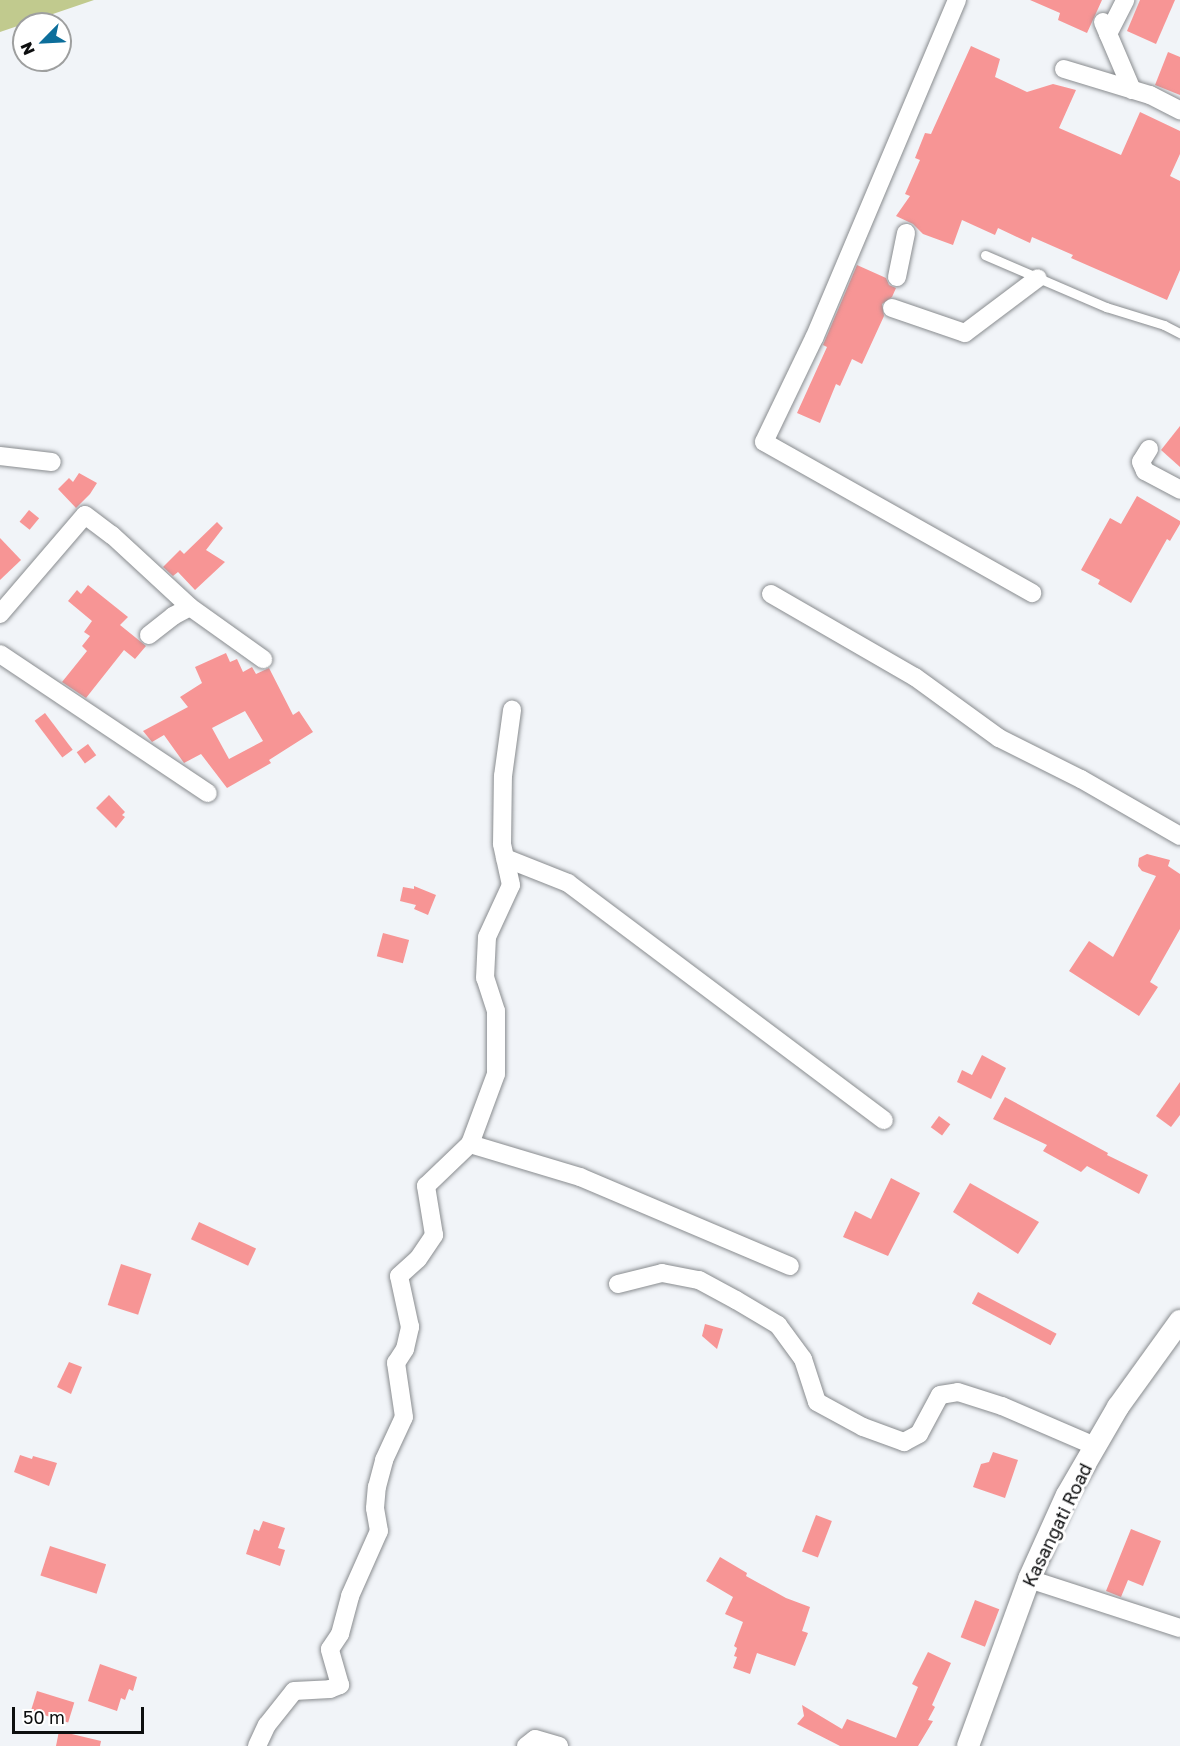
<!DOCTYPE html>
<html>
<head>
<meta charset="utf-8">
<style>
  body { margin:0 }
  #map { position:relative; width:1180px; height:1746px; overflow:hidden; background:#f1f4f8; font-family:"Golos Text",sans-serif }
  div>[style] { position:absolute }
  .green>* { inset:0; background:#c1ca8e }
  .building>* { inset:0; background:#f79595; transform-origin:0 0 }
  .roads { filter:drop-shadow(0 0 2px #898c8f) drop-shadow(0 0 2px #898c8f) }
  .service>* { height:9px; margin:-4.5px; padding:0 4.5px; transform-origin:4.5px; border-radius:4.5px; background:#fff }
  .minor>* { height:18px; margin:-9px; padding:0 9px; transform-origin:9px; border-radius:9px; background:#fff }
  .tertiary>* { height:22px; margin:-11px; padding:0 11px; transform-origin:11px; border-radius:11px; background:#fff }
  span { translate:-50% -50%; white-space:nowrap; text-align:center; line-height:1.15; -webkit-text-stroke:6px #fff; paint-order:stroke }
  .street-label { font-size:18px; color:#0d0e0f }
  .north { position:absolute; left:12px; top:12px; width:60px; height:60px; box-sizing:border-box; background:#fff; border:2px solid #9e9f9f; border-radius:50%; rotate:246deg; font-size:16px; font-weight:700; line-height:24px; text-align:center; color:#0d0e0f }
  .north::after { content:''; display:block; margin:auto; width:21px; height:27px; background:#0c6e9b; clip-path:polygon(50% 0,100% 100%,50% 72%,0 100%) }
  .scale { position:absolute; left:12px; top:1707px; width:132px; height:27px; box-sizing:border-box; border:3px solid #0d0e0f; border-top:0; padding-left:8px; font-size:18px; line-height:21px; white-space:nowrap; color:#0d0e0f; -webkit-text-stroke:4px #fff; paint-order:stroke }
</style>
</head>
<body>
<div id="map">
  <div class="green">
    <div style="clip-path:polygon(0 0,94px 0,0 32px)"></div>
  </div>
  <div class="building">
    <div style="clip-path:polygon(1030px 0,1102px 0,1087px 33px,1058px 20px,1060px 13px)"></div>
    <div style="clip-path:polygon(1140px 0,1175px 0,1156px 44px,1127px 31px)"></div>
    <div style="clip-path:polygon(971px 46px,1000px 59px,995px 77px,1027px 92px,1053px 84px,1076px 90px,1059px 128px,1121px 155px,1140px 112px,1180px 131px,1180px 154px,1170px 176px,1180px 181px,1180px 270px,1167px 300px,1071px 258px,1073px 255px,1032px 237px,1030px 243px,998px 228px,995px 235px,962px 220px,953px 245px,923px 234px,913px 224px,896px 216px,910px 196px,905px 194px,920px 160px,915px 158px,925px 133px,931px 134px)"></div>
    <div style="clip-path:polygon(1168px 52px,1180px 57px,1180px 95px,1155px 85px)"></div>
    <div style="clip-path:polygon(857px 265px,886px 278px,889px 285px,896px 288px,892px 297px,882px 304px,884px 316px,862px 364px,852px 359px,840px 386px,836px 384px,820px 423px,797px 413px,827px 347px,823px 345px)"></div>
    <div style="clip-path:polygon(1180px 426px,1180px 467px,1161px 450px)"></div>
    <div style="clip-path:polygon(79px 473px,97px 483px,90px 494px,76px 508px,58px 489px,69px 478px,73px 482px)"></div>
    <div style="clip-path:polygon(1137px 496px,1180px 521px,1180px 524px,1170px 541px,1167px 539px,1131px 603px,1098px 584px,1100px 580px,1081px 570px,1110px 518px,1121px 524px)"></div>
    <div style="left:29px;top:510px;width:13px;height:15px;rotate:39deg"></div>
    <div style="clip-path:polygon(217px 522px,223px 528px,206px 550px,225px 562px,195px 590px,178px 572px,173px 576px,163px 567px,180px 550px,184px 554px)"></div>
    <div style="clip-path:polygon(0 538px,21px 560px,0 580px)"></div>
    <div style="clip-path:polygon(88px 585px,128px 617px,120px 625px,146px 646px,135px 659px,124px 650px,86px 698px,62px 682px,87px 651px,82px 646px,90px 636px,84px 632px,92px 621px,68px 601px,77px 590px,81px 594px)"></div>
    <div style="clip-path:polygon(evenodd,226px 653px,230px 662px,237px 659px,243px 672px,252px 667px,256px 674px,269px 668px,293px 715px,299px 711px,313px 732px,269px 760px,271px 763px,227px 788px,201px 754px,184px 763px,164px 735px,152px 742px,143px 731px,188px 707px,180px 697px,202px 683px,195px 667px,226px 653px,245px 711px,263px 741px,229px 759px,212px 728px,245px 711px)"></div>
    <div style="left:45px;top:713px;width:46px;height:13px;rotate:53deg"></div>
    <div style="left:88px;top:744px;width:14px;height:14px;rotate:54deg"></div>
    <div style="clip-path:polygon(109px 795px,125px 812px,122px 815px,125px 817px,116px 828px,96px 808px)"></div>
    <div style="clip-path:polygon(1147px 854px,1170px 860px,1168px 866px,1180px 874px,1180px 929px,1150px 982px,1158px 987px,1139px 1016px,1069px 971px,1089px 941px,1113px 957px,1156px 876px,1142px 871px,1138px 866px,1139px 858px)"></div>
    <div style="clip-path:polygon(414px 886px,436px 895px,428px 915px,414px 909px,416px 905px,400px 901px,403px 887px,414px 889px)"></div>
    <div style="left:383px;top:933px;width:27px;height:24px;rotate:15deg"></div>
    <div style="clip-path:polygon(982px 1055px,1006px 1068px,991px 1099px,957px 1082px,962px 1070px,972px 1075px)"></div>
    <div style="clip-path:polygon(1180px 1082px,1180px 1115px,1171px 1127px,1156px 1116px)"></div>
    <div style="clip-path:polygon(1005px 1097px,1108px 1153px,1107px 1155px,1148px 1175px,1139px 1194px,1087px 1166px,1081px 1172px,1043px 1151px,1047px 1145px,993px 1119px)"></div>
    <div style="left:939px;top:1116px;width:14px;height:14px;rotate:36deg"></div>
    <div style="clip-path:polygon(891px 1178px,920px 1193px,888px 1256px,843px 1237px,855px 1211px,871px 1219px)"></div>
    <div style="clip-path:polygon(970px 1183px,1039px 1222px,1018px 1254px,953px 1212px)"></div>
    <div style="left:199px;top:1222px;width:63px;height:19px;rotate:25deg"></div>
    <div style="left:121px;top:1264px;width:32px;height:43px;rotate:18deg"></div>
    <div style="left:978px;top:1292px;width:89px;height:13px;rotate:28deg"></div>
    <div style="clip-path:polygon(705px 1324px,723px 1329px,717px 1349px,702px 1336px)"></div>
    <div style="clip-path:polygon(69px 1362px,82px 1367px,71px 1394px,57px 1387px)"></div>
    <div style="clip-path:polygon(993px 1452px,1018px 1460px,1005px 1498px,973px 1487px,981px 1464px,989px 1462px)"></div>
    <div style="clip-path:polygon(20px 1455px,32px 1459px,33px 1456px,57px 1463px,49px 1486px,14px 1472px)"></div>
    <div style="left:816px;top:1515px;width:17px;height:39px;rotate:21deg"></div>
    <div style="clip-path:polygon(263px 1521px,285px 1528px,278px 1548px,285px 1550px,280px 1566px,246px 1554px,254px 1529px,259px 1531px)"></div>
    <div style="clip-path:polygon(1131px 1529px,1161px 1541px,1143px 1586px,1128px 1580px,1121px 1597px,1106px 1591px)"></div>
    <div style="left:50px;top:1546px;width:59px;height:31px;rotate:18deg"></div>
    <div style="clip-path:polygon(720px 1557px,747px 1573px,746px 1576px,786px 1598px,810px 1607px,802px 1631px,808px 1633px,795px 1666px,757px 1653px,750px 1674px,733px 1668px,737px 1657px,734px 1656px,737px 1648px,734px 1646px,743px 1622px,725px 1614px,733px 1597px,706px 1581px)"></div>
    <div style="left:975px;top:1600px;width:26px;height:40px;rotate:21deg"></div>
    <div style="clip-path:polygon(928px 1652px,951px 1663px,932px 1705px,935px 1707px,928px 1720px,933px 1721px,918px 1746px,840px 1746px,797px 1724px,804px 1716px,802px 1705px,842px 1729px,847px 1719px,896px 1738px,918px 1687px,912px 1684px)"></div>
    <div style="clip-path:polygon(100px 1664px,137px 1677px,133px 1691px,129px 1689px,125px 1700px,121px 1698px,117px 1711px,88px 1701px)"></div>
    <div style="left:37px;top:1691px;width:39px;height:21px;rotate:17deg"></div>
    <div style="clip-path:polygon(59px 1731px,101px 1741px,100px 1746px,56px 1746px)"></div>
  </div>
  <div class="roads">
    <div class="service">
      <div style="left:985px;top:255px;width:132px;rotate:23.3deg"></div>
      <div style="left:1106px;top:307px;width:61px;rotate:17.2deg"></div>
      <div style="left:1164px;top:325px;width:18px;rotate:27deg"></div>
    </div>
    <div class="minor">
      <div style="left:957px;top:0;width:367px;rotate:112.9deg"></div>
      <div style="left:814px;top:338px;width:115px;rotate:115.7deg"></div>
      <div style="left:764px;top:442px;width:308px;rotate:29.4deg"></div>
      <div style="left:1103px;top:22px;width:74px;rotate:66.9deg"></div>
      <div style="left:1108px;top:34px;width:38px;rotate:-63deg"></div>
      <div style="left:1064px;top:69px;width:90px;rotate:16.8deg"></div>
      <div style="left:1150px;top:95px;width:34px;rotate:27deg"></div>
      <div style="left:897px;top:277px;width:45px;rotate:-78.4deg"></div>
      <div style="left:892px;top:308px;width:77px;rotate:18.9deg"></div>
      <div style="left:965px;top:333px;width:91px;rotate:-37deg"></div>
      <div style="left:1149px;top:449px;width:15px;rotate:122deg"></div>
      <div style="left:1141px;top:462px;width:10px;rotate:66deg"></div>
      <div style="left:1145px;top:471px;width:40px;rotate:28deg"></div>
      <div style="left:0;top:456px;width:52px;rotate:6.6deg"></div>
      <div style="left:771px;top:594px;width:166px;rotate:30deg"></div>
      <div style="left:915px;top:677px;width:104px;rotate:36deg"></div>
      <div style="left:999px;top:738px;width:92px;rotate:26.6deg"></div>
      <div style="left:1081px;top:779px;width:114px;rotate:29.9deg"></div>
      <div style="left:0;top:614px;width:130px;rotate:-49.4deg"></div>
      <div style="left:85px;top:515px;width:34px;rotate:37deg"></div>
      <div style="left:112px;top:535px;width:106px;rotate:42.7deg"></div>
      <div style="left:149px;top:635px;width:31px;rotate:-38deg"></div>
      <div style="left:173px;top:616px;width:19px;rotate:-28deg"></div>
      <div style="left:190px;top:607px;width:90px;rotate:35.5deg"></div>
      <div style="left:0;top:654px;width:250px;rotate:33.8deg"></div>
      <div style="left:505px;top:858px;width:68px;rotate:21.6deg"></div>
      <div style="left:568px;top:883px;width:395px;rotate:36.9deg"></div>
      <div style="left:470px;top:1144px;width:115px;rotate:16.7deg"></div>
      <div style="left:580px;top:1177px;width:228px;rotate:23deg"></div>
      <div style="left:618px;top:1284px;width:45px;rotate:-14deg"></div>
      <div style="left:662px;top:1273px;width:38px;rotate:11deg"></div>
      <div style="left:699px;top:1280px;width:42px;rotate:28.4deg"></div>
      <div style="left:736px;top:1300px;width:49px;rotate:30.8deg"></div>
      <div style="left:778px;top:1325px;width:42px;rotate:53.7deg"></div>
      <div style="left:803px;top:1359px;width:45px;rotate:72deg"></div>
      <div style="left:817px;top:1402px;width:52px;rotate:28.5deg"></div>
      <div style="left:863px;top:1427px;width:44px;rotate:20.1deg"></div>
      <div style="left:904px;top:1442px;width:17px;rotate:-28deg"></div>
      <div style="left:919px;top:1434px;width:44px;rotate:-61.7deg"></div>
      <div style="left:940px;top:1395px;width:18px;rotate:-9deg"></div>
      <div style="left:958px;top:1392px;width:46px;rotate:17.7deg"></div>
      <div style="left:1002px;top:1406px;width:101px;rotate:23.3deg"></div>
      <div style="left:1029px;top:1579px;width:159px;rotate:18deg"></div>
      <div style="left:257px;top:1746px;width:23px;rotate:-65deg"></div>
      <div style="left:267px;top:1725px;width:43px;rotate:-51.5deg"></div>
      <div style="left:294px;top:1691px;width:36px;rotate:-3deg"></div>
      <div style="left:330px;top:1689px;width:11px;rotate:-22deg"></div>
      <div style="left:340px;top:1685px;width:37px;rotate:-106deg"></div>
      <div style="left:330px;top:1649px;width:18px;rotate:-56deg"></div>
      <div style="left:340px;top:1634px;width:39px;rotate:-75deg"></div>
      <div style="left:350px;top:1596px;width:71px;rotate:-66deg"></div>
      <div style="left:379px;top:1531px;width:23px;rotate:-100deg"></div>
      <div style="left:375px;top:1508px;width:21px;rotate:-85deg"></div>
      <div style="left:377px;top:1487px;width:28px;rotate:-75deg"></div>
      <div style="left:384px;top:1460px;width:47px;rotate:-65.1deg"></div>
      <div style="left:404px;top:1417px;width:55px;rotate:-98.4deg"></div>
      <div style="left:396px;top:1363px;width:17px;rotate:-57deg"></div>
      <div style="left:405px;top:1349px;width:23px;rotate:-77deg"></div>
      <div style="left:410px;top:1327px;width:52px;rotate:-102.2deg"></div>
      <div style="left:399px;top:1276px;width:25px;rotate:-42deg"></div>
      <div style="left:418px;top:1259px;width:29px;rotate:-56deg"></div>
      <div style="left:434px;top:1235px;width:50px;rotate:-99.3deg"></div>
      <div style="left:426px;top:1186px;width:61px;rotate:-43.7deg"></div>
      <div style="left:470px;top:1144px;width:75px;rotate:-69.6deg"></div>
      <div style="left:496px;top:1074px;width:63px;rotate:-90deg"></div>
      <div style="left:496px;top:1011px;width:35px;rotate:-108deg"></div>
      <div style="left:485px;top:978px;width:41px;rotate:-87.2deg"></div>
      <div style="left:487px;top:937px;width:57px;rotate:-65.2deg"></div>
      <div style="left:511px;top:885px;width:42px;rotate:-102.4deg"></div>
      <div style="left:502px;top:844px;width:68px;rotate:-89.2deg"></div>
      <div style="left:503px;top:776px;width:67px;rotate:-82.2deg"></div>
      <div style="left:526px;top:1746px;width:11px;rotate:-38deg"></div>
      <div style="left:535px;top:1739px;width:25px;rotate:16deg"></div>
    </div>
    <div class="tertiary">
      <div style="left:968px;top:1746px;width:178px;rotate:-69.9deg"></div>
      <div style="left:1029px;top:1579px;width:92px;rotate:-65.7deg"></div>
      <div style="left:1067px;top:1495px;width:102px;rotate:-59.9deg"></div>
      <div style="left:1118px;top:1407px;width:106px;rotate:-54.2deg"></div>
    </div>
  </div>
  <div class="street-label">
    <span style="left:1057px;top:1525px;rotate:-64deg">Kasangati Road</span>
  </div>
  <div class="north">N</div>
  <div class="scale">50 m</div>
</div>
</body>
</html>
